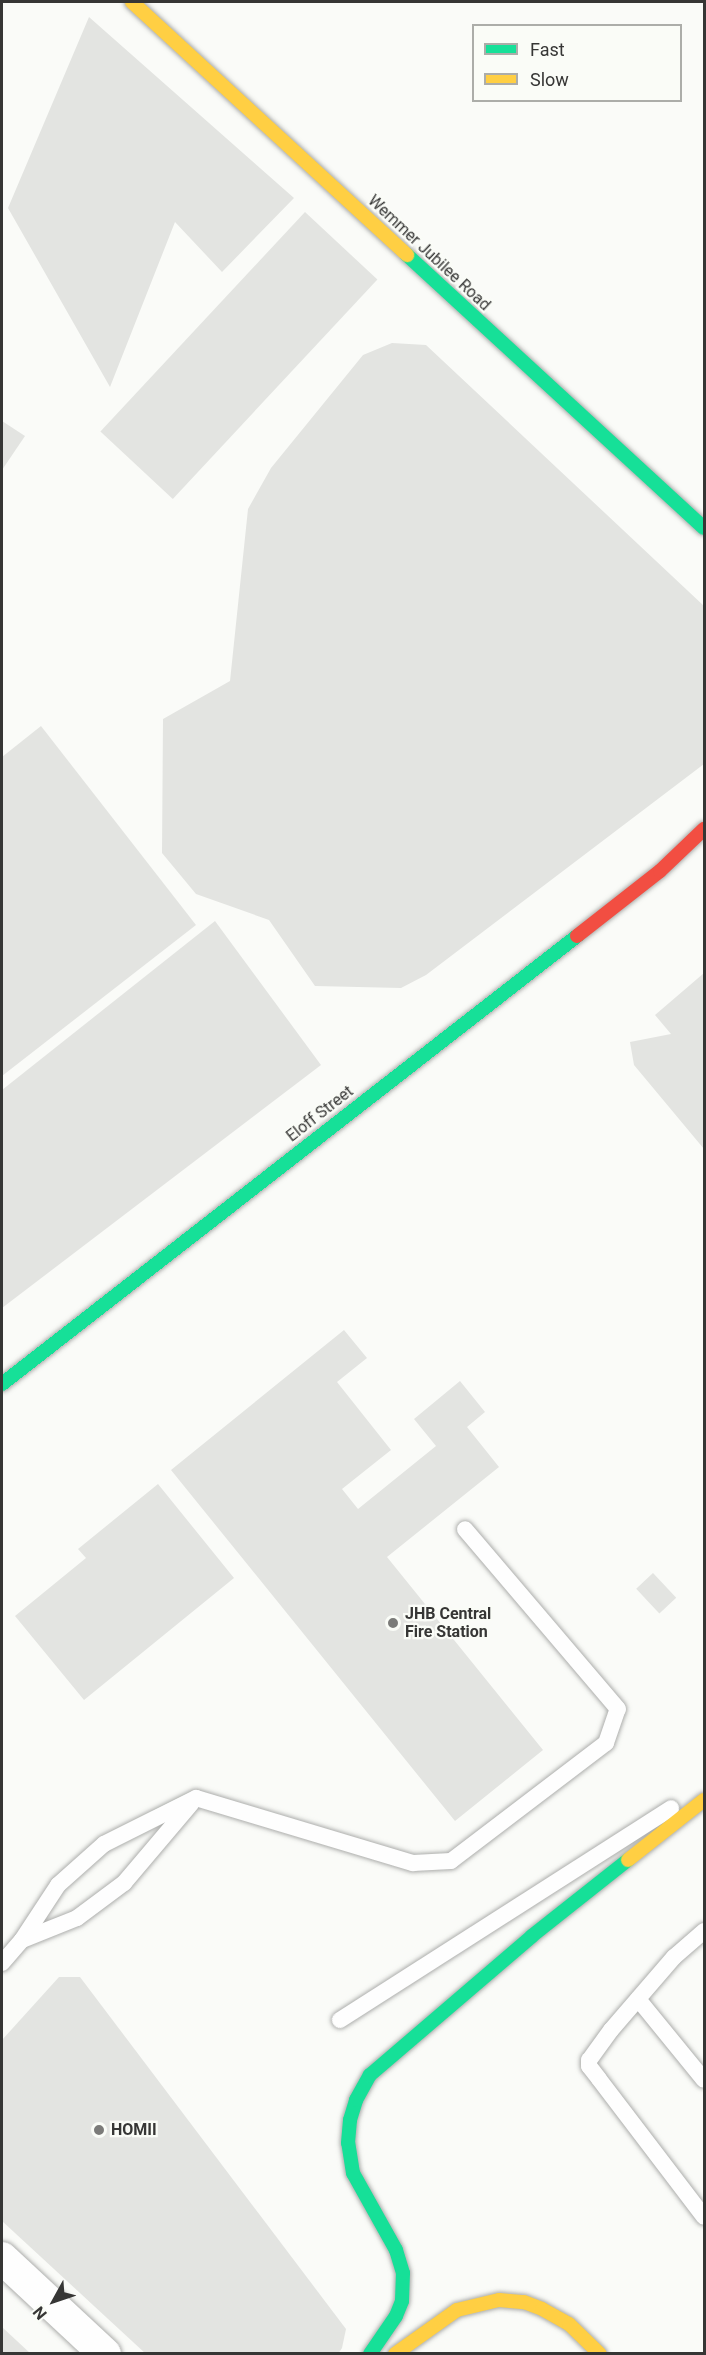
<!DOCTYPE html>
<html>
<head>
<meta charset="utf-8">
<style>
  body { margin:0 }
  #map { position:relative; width:706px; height:2355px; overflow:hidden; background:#fafbf8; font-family:Roboto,sans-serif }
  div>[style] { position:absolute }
  .building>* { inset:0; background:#e3e4e1; transform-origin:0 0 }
  .roads { filter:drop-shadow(0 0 2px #adaeac) drop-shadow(0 0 2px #adaeac) }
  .lane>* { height:16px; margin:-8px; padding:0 8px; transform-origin:8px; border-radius:8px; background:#fefefe }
  .street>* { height:32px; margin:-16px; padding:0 16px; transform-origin:16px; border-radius:16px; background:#fefefe }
  .fast>* { height:14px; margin:-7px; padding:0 7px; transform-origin:7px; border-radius:7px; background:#16e098 }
  .slow>* { height:14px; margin:-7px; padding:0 7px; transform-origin:7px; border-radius:7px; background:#ffcf43 }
  .jam>* { height:14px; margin:-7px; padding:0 7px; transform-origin:7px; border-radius:7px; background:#f24e42 }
  .dots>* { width:16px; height:16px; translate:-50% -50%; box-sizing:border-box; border:3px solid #fafcf7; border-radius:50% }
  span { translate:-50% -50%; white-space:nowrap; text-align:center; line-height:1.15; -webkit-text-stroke:4.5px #fafcf7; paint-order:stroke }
  .street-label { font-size:16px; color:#363635 }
  .poi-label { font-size:16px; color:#363635; font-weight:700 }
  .left { translate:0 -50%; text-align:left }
  .frame { position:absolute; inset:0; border:3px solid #363635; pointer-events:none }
  .legend { position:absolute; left:472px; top:24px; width:210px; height:78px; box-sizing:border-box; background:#fafcf7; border:2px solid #acada9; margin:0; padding:8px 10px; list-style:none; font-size:18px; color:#363635 }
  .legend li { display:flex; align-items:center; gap:12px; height:30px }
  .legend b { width:30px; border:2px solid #acada9 }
  .north { position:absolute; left:24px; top:2271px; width:60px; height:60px; -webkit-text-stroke:4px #fafcf7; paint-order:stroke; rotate:230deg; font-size:16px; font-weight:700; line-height:24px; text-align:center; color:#363635 }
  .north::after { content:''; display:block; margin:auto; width:21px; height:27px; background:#363635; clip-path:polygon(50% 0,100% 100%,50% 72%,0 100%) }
</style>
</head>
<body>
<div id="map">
  <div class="building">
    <div style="clip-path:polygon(89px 17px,294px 198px,222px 272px,175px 222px,110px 387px,8px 208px)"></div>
    <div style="left:305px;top:212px;width:99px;height:300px;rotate:43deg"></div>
    <div style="clip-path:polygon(392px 343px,426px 345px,704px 606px,704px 764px,426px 975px,401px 988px,315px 986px,269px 920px,196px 894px,162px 853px,163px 719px,230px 681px,248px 509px,271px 468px,363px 355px)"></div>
    <div style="clip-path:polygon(2px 421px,25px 436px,2px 470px)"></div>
    <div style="clip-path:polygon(41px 726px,196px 925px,2px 1076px,2px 757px)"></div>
    <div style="clip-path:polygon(215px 921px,321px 1065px,2px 1308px,2px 1090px)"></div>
    <div style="clip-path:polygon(704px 973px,704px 1149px,634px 1065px,630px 1042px,671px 1034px,655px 1015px)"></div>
    <div style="clip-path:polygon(344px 1330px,367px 1358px,337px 1382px,391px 1450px,342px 1489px,358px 1509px,436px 1446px,414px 1419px,460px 1381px,485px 1412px,467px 1427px,499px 1467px,387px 1557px,543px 1750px,455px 1821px,171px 1470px)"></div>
    <div style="clip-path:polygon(158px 1484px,234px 1578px,84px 1700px,15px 1616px,86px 1558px,78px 1549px)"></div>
    <div style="left:653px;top:1573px;width:34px;height:23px;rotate:47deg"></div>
    <div style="clip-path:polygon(59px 1977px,80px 1977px,346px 2329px,342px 2348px,338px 2354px,146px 2354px,2px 2221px,2px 2040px)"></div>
    <div style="clip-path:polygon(2px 2327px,31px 2354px,2px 2354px)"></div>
  </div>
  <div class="roads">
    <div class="lane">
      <div style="left:704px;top:1931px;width:40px;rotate:139deg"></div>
      <div style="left:674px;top:1957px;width:96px;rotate:130.8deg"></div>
      <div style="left:611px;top:2030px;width:37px;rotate:126deg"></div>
      <div style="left:589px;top:2060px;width:6px;rotate:90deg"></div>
      <div style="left:589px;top:2066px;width:16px;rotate:52deg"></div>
      <div style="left:599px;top:2079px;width:173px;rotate:52.7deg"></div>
      <div style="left:22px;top:1940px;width:59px;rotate:-21.8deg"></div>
      <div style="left:77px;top:1918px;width:59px;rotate:-36.7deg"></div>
      <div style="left:124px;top:1883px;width:104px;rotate:-49.7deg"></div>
      <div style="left:2px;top:1963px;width:30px;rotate:-49deg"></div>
      <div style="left:22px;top:1940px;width:66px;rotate:-56.8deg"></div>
      <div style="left:58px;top:1885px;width:62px;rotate:-41.7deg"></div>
      <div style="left:104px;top:1844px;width:103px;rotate:-26.6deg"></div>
      <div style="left:196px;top:1798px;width:227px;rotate:16.7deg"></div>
      <div style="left:413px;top:1863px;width:38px;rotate:-3deg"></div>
      <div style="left:451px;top:1861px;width:195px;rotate:-37.3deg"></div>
      <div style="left:606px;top:1743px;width:36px;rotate:-71deg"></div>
      <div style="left:618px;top:1709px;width:236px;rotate:-130.4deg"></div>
      <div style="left:638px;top:1999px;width:104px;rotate:50.8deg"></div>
      <div style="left:340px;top:2020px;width:393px;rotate:-32.6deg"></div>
    </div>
    <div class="street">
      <div style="left:2px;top:2258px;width:141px;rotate:43deg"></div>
    </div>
    <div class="fast">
      <div style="left:407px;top:255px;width:403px;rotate:42.6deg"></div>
      <div style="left:2px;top:1384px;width:729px;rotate:-37.92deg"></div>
      <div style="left:370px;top:2354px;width:46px;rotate:-55.6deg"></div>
      <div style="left:396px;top:2316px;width:16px;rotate:-68deg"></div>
      <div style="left:402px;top:2301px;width:28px;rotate:-88deg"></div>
      <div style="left:403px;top:2273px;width:24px;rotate:-107deg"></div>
      <div style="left:396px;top:2250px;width:88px;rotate:-119.2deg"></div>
      <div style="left:353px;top:2173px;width:30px;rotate:-99deg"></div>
      <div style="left:348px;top:2143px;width:23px;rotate:-85deg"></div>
      <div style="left:350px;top:2120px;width:21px;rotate:-73deg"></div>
      <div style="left:356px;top:2100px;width:29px;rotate:-61deg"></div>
      <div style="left:370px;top:2075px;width:213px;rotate:-40.6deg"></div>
      <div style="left:532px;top:1936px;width:122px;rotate:-38.4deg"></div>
    </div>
    <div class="slow">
      <div style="left:132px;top:2px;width:374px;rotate:42.6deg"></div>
      <div style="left:628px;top:1860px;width:97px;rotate:-38.3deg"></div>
      <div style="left:395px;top:2354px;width:76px;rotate:-35.4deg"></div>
      <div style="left:457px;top:2310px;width:43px;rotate:-13.4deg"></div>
      <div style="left:499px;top:2300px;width:25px;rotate:5deg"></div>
      <div style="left:524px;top:2302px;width:19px;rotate:21deg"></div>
      <div style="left:542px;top:2309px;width:31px;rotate:29deg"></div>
      <div style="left:569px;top:2324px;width:43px;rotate:44.1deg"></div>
    </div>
    <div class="jam">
      <div style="left:577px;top:936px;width:105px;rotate:-38.1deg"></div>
      <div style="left:660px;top:871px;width:61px;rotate:-43.7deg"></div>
    </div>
  </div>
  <div class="dots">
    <div style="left:393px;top:1623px;background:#7b7b79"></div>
    <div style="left:99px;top:2130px;background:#7b7b79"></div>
  </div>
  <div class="street-label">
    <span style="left:429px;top:253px;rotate:43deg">Wemmer Jubilee Road</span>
    <span style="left:320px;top:1114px;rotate:-38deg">Eloff Street</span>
  </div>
  <div class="poi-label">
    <span class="left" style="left:405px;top:1623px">JHB Central<br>Fire Station</span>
    <span class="left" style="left:111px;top:2130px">HOMII</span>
  </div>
  <div class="frame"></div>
  <ul class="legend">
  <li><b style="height:8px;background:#16e098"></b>Fast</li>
  <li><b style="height:8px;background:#ffcf43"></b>Slow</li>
  </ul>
  <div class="north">N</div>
</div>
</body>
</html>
